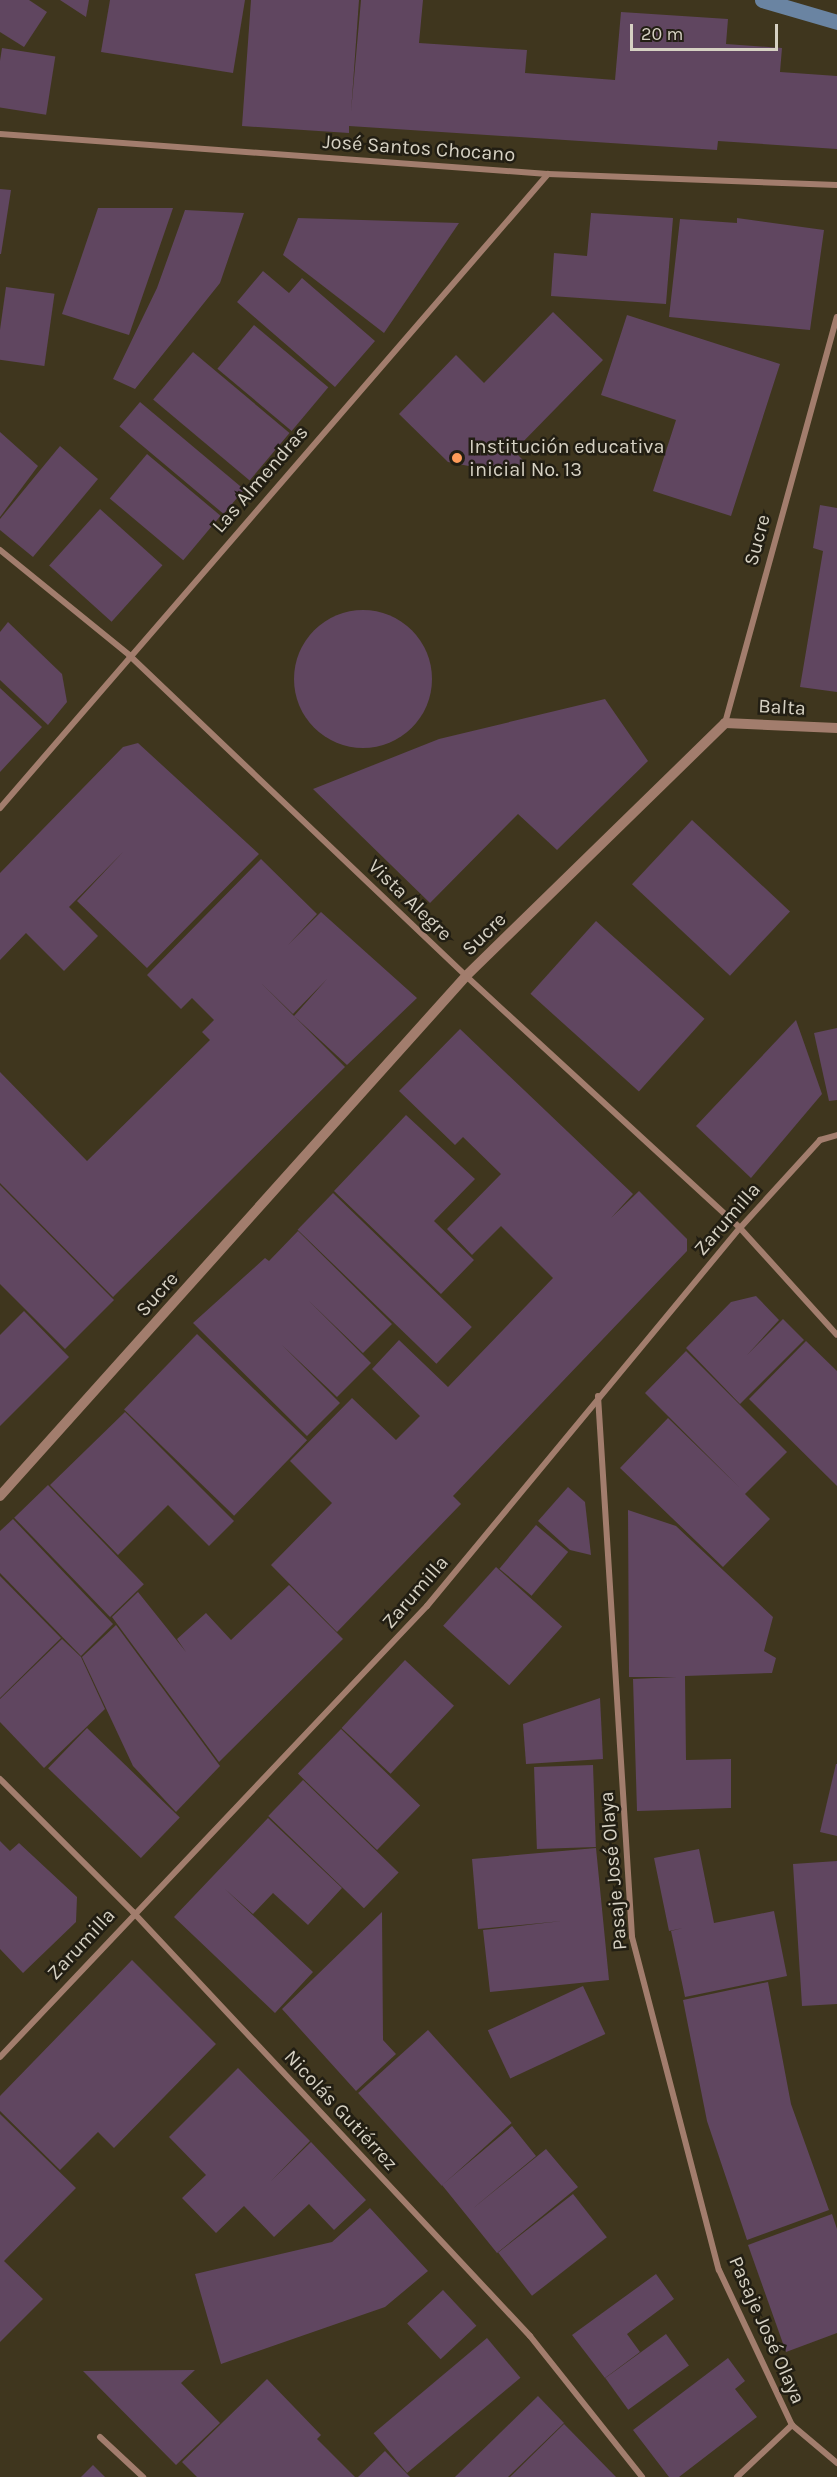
<!DOCTYPE html>
<html>
<head>
<meta charset="utf-8">
<style>
  body { margin:0 }
  #map { position:relative; width:837px; height:2477px; overflow:hidden; background:#3f361e; font-family:Karla,sans-serif }
  div>[style] { position:absolute }
  .stream>* { height:15px; margin:-7.5px; padding:0 7.5px; transform-origin:7.5px; border-radius:7.5px; background:#6a84a2 }
  .building>* { inset:0; background:#604660; transform-origin:0 0 }
  .round { border-radius:50% }
  .minor>* { height:6px; margin:-3px; padding:0 3px; transform-origin:3px; border-radius:3px; background:#a27d6d }
  .tertiary>* { height:10px; margin:-5px; padding:0 5px; transform-origin:5px; border-radius:5px; background:#a27d6d }
  .dots>* { width:16px; height:16px; translate:-50% -50%; box-sizing:border-box; border:3px solid #221e13; border-radius:50% }
  span { translate:-50% -50%; white-space:nowrap; text-align:center; line-height:1.15; -webkit-text-stroke:5px #221e13; paint-order:stroke }
  .street-label { font-size:20px; color:#d6d1c3 }
  .poi-label { font-size:20px; color:#d6d1c3 }
  .left { translate:0 -50%; text-align:left }
  .scale { position:absolute; left:630px; top:24px; width:148px; height:27px; box-sizing:border-box; border:3px solid #d6d1c3; border-top:0; padding-left:8px; font-size:18px; line-height:21px; white-space:nowrap; color:#d6d1c3; -webkit-text-stroke:4px #221e13; paint-order:stroke }
</style>
</head>
<body>
<div id="map">
  <div class="stream">
    <div style="left:762px;top:0;width:78px;rotate:16.3deg"></div>
  </div>
  <div class="building">
    <div style="clip-path:polygon(0 0,29px 0,47px 12px,24px 47px,0 32px)"></div>
    <div style="clip-path:polygon(60px 0,89px 0,86px 17px)"></div>
    <div style="clip-path:polygon(110px 0,245px 0,233px 73px,101px 52px)"></div>
    <div style="clip-path:polygon(251px 0,359px 0,351px 112px,361px 0,423px 0,419px 43px,527px 50px,525px 73px,615px 80px,621px 12px,728px 19px,726px 44px,782px 48px,780px 72px,837px 76px,837px 149px,718px 141px,717px 150px,349px 126px,349px 133px,242px 126px)"></div>
    <div style="left:2px;top:48px;width:54px;height:59px;rotate:9deg"></div>
    <div style="clip-path:polygon(0 189px,11px 190px,1px 254px,0 254px)"></div>
    <div style="clip-path:polygon(98px 208px,173px 208px,129px 335px,62px 314px)"></div>
    <div style="clip-path:polygon(185px 210px,244px 213px,220px 283px,135px 389px,113px 379px,157px 288px)"></div>
    <div style="clip-path:polygon(591px 213px,673px 218px,666px 304px,551px 296px,554px 253px,587px 256px)"></div>
    <div style="clip-path:polygon(298px 218px,459px 223px,384px 333px,283px 255px)"></div>
    <div style="clip-path:polygon(737px 218px,824px 230px,810px 330px,669px 317px,680px 219px,737px 223px)"></div>
    <div style="clip-path:polygon(263px 271px,289px 293px,302px 278px,375px 341px,335px 387px,237px 302px)"></div>
    <div style="left:6px;top:287px;width:49px;height:73px;rotate:8deg"></div>
    <div style="clip-path:polygon(553px 312px,603px 360px,514px 451px,526px 463px,515px 475px,448px 462px,399px 414px,456px 355px,484px 383px)"></div>
    <div style="clip-path:polygon(627px 315px,780px 364px,731px 516px,653px 491px,676px 420px,601px 395px)"></div>
    <div style="left:254px;top:325px;width:97px;height:57px;rotate:40deg"></div>
    <div style="left:193px;top:352px;width:126px;height:62px;rotate:40deg"></div>
    <div style="left:140px;top:402px;width:136px;height:32px;rotate:40deg"></div>
    <div style="clip-path:polygon(0 432px,38px 466px,0 517px)"></div>
    <div style="clip-path:polygon(60px 446px,98px 479px,33px 557px,0 530px,0 519px)"></div>
    <div style="left:147px;top:454px;width:96px;height:58px;rotate:40deg"></div>
    <div style="clip-path:polygon(820px 505px,837px 508px,837px 692px,800px 687px,823px 551px,813px 548px)"></div>
    <div style="left:100px;top:509px;width:84px;height:76px;rotate:42deg"></div>
    <div class="round" style="left:294px;top:610px;width:138px;height:138px"></div>
    <div style="clip-path:polygon(8px 622px,62px 674px,67px 702px,48px 725px,0 680px,0 632px)"></div>
    <div style="clip-path:polygon(0 688px,42px 727px,0 772px)"></div>
    <div style="clip-path:polygon(605px 699px,648px 761px,557px 850px,518px 814px,430px 903px,313px 789px,439px 739px)"></div>
    <div style="clip-path:polygon(138px 743px,259px 854px,147px 968px,77px 901px,124px 851px,69px 907px,98px 936px,64px 971px,26px 933px,0 960px,0 873px,123px 747px)"></div>
    <div style="left:692px;top:820px;width:134px;height:88px;rotate:43deg"></div>
    <div style="clip-path:polygon(261px 859px,317px 914px,288px 945px,321px 912px,417px 998px,347px 1065px,294px 1016px,327px 979px,293px 1014px,261px 983px,345px 1067px,113px 1297px,0 1183px,0 1072px,87px 1161px,210px 1040px,202px 1032px,214px 1020px,192px 998px,181px 1009px,147px 975px)"></div>
    <div style="left:596px;top:921px;width:146px;height:98px;rotate:42deg"></div>
    <div style="clip-path:polygon(796px 1020px,822px 1094px,751px 1178px,696px 1126px)"></div>
    <div style="clip-path:polygon(837px 1028px,837px 1100px,829px 1101px,814px 1033px)"></div>
    <div style="clip-path:polygon(460px 1029px,633px 1194px,611px 1218px,639px 1191px,687px 1239px,687px 1251px,453px 1496px,461px 1504px,337px 1632px,271px 1565px,332px 1503px,290px 1461px,352px 1398px,396px 1440px,420px 1416px,372px 1369px,399px 1340px,448px 1387px,553px 1278px,501px 1226px,472px 1255px,447px 1229px,501px 1174px,463px 1137px,455px 1145px,399px 1091px)"></div>
    <div style="clip-path:polygon(406px 1115px,475px 1179px,434px 1221px,474px 1260px,441px 1294px,334px 1191px)"></div>
    <div style="clip-path:polygon(0 1185px,114px 1300px,65px 1349px,0 1284px)"></div>
    <div style="left:333px;top:1193px;width:193px;height:51px;rotate:44deg"></div>
    <div style="clip-path:polygon(298px 1231px,392px 1324px,363px 1353px,309px 1301px,371px 1363px,337px 1397px,282px 1345px,340px 1403px,307px 1436px,193px 1323px,265px 1258px,269px 1261px)"></div>
    <div style="clip-path:polygon(756px 1296px,779px 1320px,747px 1355px,783px 1319px,804px 1340px,740px 1404px,686px 1348px,731px 1302px)"></div>
    <div style="clip-path:polygon(24px 1311px,69px 1357px,0 1426px,0 1335px)"></div>
    <div style="left:197px;top:1334px;width:153px;height:105px;rotate:44deg"></div>
    <div style="clip-path:polygon(806px 1341px,837px 1371px,837px 1486px,749px 1399px)"></div>
    <div style="clip-path:polygon(686px 1351px,787px 1452px,745px 1494px,770px 1519px,723px 1567px,620px 1468px,668px 1418px,739px 1487px,645px 1393px)"></div>
    <div style="clip-path:polygon(125px 1412px,234px 1521px,209px 1546px,168px 1505px,118px 1555px,50px 1485px)"></div>
    <div style="left:48px;top:1485px;width:138px;height:47px;rotate:46deg"></div>
    <div style="clip-path:polygon(568px 1487px,585px 1502px,591px 1555px,570px 1550px,538px 1521px)"></div>
    <div style="clip-path:polygon(628px 1510px,676px 1526px,773px 1617px,764px 1651px,776px 1658px,772px 1673px,685px 1676px,686px 1760px,731px 1759px,731px 1808px,637px 1811px,633px 1679px,677px 1677px,629px 1677px)"></div>
    <div style="clip-path:polygon(13px 1519px,113px 1624px,81px 1656px,0 1573px,0 1531px)"></div>
    <div style="left:536px;top:1525px;width:42px;height:57px;rotate:40deg"></div>
    <div style="left:496px;top:1567px;width:89px;height:79px;rotate:42deg"></div>
    <div style="clip-path:polygon(0 1576px,61px 1638px,0 1698px)"></div>
    <div style="clip-path:polygon(289px 1585px,343px 1639px,219px 1762px,112px 1617px,138px 1592px,186px 1652px,177px 1639px,206px 1613px,231px 1640px)"></div>
    <div style="clip-path:polygon(116px 1625px,220px 1766px,176px 1812px,133px 1766px,82px 1657px)"></div>
    <div style="clip-path:polygon(62px 1639px,81px 1657px,105px 1709px,44px 1768px,0 1722px,0 1699px)"></div>
    <div style="left:405px;top:1660px;width:67px;height:93px;rotate:43deg"></div>
    <div style="clip-path:polygon(600px 1698px,603px 1759px,526px 1764px,523px 1724px)"></div>
    <div style="left:87px;top:1728px;width:129px;height:56px;rotate:44deg"></div>
    <div style="left:341px;top:1729px;width:110px;height:62px;rotate:44deg"></div>
    <div style="clip-path:polygon(836px 1764px,837px 1764px,837px 1836px,820px 1832px)"></div>
    <div style="left:593px;top:1765px;width:82px;height:59px;rotate:88deg"></div>
    <div style="left:303px;top:1780px;width:133px;height:50px;rotate:44deg"></div>
    <div style="clip-path:polygon(268px 1818px,342px 1888px,308px 1925px,273px 1893px,253px 1914px,225px 1889px,313px 1972px,275px 2013px,174px 1917px)"></div>
    <div style="clip-path:polygon(0 1841px,10px 1851px,19px 1843px,77px 1897px,76px 1922px,23px 1973px,0 1949px)"></div>
    <div style="clip-path:polygon(596px 1848px,609px 1980px,490px 1992px,483px 1930px,562px 1921px,478px 1929px,472px 1859px)"></div>
    <div style="clip-path:polygon(699px 1849px,714px 1923px,774px 1911px,787px 1976px,685px 1997px,671px 1931px,683px 1928px,669px 1931px,654px 1858px)"></div>
    <div style="clip-path:polygon(837px 1861px,837px 2004px,802px 2006px,793px 1864px)"></div>
    <div style="clip-path:polygon(382px 1912px,383px 2040px,396px 2054px,356px 2091px,282px 2009px)"></div>
    <div style="clip-path:polygon(132px 1960px,216px 2044px,114px 2148px,98px 2132px,60px 2170px,0 2111px,0 2096px)"></div>
    <div style="clip-path:polygon(768px 1982px,791px 2104px,829px 2210px,747px 2240px,707px 2121px,683px 2000px)"></div>
    <div style="left:583px;top:1986px;width:53px;height:105px;rotate:65deg"></div>
    <div style="left:428px;top:2030px;width:125px;height:94px;rotate:48deg"></div>
    <div style="clip-path:polygon(238px 2068px,310px 2141px,271px 2181px,311px 2142px,366px 2200px,334px 2230px,309px 2204px,274px 2237px,244px 2206px,216px 2233px,182px 2198px,206px 2175px,169px 2137px)"></div>
    <div style="clip-path:polygon(0 2114px,76px 2188px,4px 2261px,43px 2299px,0 2342px)"></div>
    <div style="clip-path:polygon(512px 2126px,536px 2156px,471px 2210px,546px 2149px,578px 2187px,497px 2253px,442px 2185px)"></div>
    <div style="left:573px;top:2194px;width:55px;height:95px;rotate:52deg"></div>
    <div style="clip-path:polygon(370px 2208px,428px 2271px,385px 2307px,221px 2364px,195px 2274px,332px 2242px)"></div>
    <div style="clip-path:polygon(832px 2214px,837px 2229px,837px 2333px,786px 2352px,748px 2245px)"></div>
    <div style="clip-path:polygon(656px 2274px,674px 2299px,627px 2334px,640px 2352px,605px 2378px,572px 2335px)"></div>
    <div style="left:443px;top:2290px;width:49px;height:49px;rotate:47deg"></div>
    <div style="left:666px;top:2334px;width:39px;height:75px;rotate:54deg"></div>
    <div style="left:487px;top:2338px;width:52px;height:148px;rotate:50deg"></div>
    <div style="clip-path:polygon(728px 2358px,745px 2381px,735px 2389px,757px 2417px,679px 2477px,669px 2477px,633px 2430px)"></div>
    <div style="clip-path:polygon(195px 2370px,181px 2383px,220px 2423px,176px 2465px,83px 2371px)"></div>
    <div style="clip-path:polygon(267px 2379px,321px 2435px,317px 2439px,355px 2477px,197px 2477px,182px 2462px)"></div>
    <div style="clip-path:polygon(538px 2396px,564px 2423px,508px 2477px,455px 2477px)"></div>
    <div style="clip-path:polygon(564px 2424px,616px 2477px,510px 2477px)"></div>
    <div style="clip-path:polygon(385px 2451px,410px 2477px,358px 2477px)"></div>
    <div style="clip-path:polygon(93px 2465px,105px 2477px,81px 2477px)"></div>
  </div>
  <div class="minor">
    <div style="left:0;top:134px;width:549px;rotate:4.17deg"></div>
    <div style="left:548px;top:174px;width:289px;rotate:2.2deg"></div>
    <div style="left:0;top:550px;width:166px;rotate:39.1deg"></div>
    <div style="left:129px;top:655px;width:465px;rotate:43.6deg"></div>
    <div style="left:466px;top:976px;width:372px;rotate:42.6deg"></div>
    <div style="left:740px;top:1228px;width:144px;rotate:47.8deg"></div>
    <div style="left:725px;top:723px;width:421px;rotate:-74.6deg"></div>
    <div style="left:0;top:808px;width:838px;rotate:-49.16deg"></div>
    <div style="left:598px;top:1396px;width:542px;rotate:86.4deg"></div>
    <div style="left:632px;top:1937px;width:344px;rotate:75.4deg"></div>
    <div style="left:719px;top:2270px;width:171px;rotate:64.8deg"></div>
    <div style="left:792px;top:2425px;width:59px;rotate:40.2deg"></div>
    <div style="left:0;top:1779px;width:188px;rotate:45deg"></div>
    <div style="left:133px;top:1912px;width:581px;rotate:46.88deg"></div>
    <div style="left:530px;top:2336px;width:180px;rotate:51.5deg"></div>
    <div style="left:0;top:2057px;width:621px;rotate:-46.57deg"></div>
    <div style="left:427px;top:1606px;width:491px;rotate:-50.4deg"></div>
    <div style="left:740px;top:1228px;width:119px;rotate:-47.7deg"></div>
    <div style="left:820px;top:1140px;width:18px;rotate:-16deg"></div>
    <div style="left:100px;top:2437px;width:59px;rotate:42.9deg"></div>
    <div style="left:737px;top:2477px;width:76px;rotate:-43.4deg"></div>
  </div>
  <div class="tertiary">
    <div style="left:0;top:1496px;width:698px;rotate:-48.13deg"></div>
    <div style="left:466px;top:976px;width:362px;rotate:-44.3deg"></div>
    <div style="left:725px;top:723px;width:112px;rotate:2.6deg"></div>
  </div>
  <div class="dots">
    <div style="left:457px;top:458px;background:#fe9b59"></div>
  </div>
  <div class="street-label">
    <span style="left:419px;top:148px;rotate:4deg">José Santos Chocano</span>
    <span style="left:260px;top:479px;rotate:-49deg">Las Almendras</span>
    <span style="left:757px;top:540px;rotate:-75deg">Sucre</span>
    <span style="left:782px;top:707px;rotate:3deg">Balta</span>
    <span style="left:410px;top:900px;rotate:44deg">Vista Alegre</span>
    <span style="left:484px;top:934px;rotate:-44deg">Sucre</span>
    <span style="left:727px;top:1219px;rotate:-49deg">Zarumilla</span>
    <span style="left:157px;top:1294px;rotate:-48deg">Sucre</span>
    <span style="left:415px;top:1592px;rotate:-49deg">Zarumilla</span>
    <span style="left:613px;top:1871px;rotate:-95deg">Pasaje José Olaya</span>
    <span style="left:81px;top:1944px;rotate:-47deg">Zarumilla</span>
    <span style="left:341px;top:2110px;rotate:47deg">Nicolás Gutiérrez</span>
    <span style="left:767px;top:2330px;rotate:66deg">Pasaje José Olaya</span>
  </div>
  <div class="poi-label">
    <span class="left" style="left:469px;top:458px">Institución educativa<br>inicial No. 13</span>
  </div>
  <div class="scale">20 m</div>
</div>
</body>
</html>
